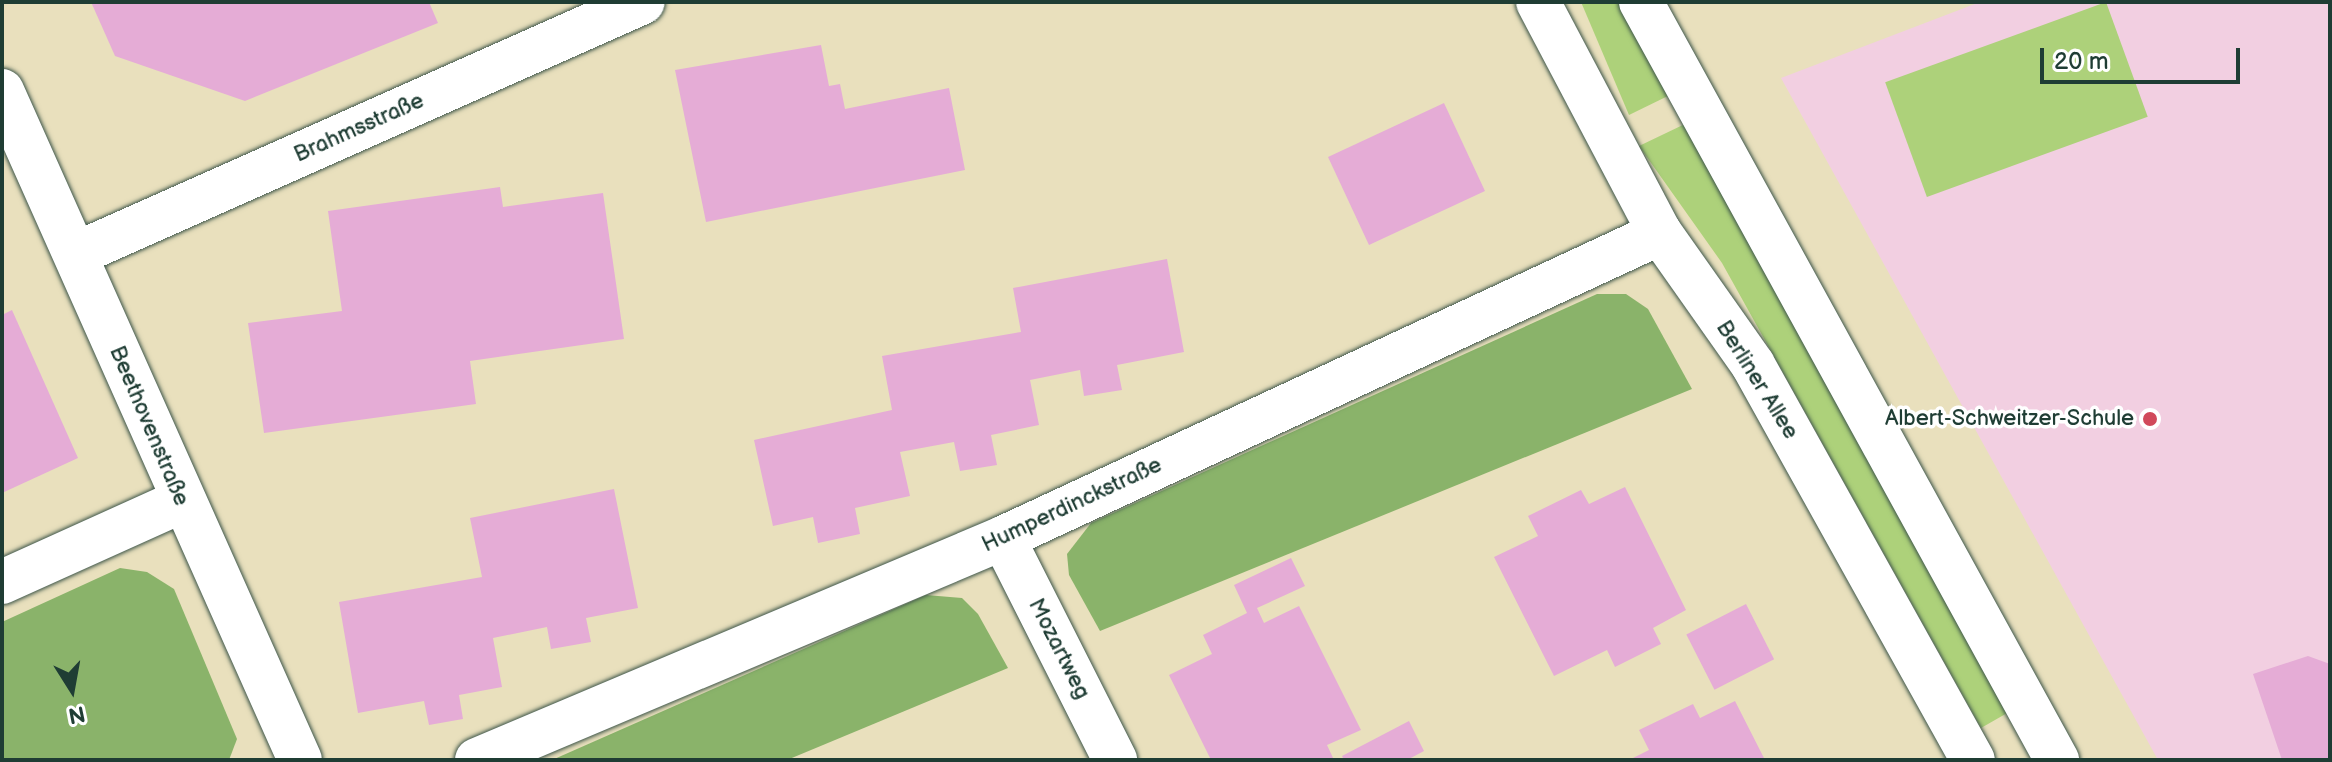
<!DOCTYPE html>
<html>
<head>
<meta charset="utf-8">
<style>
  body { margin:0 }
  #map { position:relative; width:2332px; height:762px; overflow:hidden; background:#e9e0bd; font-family:"Balsamiq Sans",sans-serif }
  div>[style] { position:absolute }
  .built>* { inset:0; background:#f2cfe1 }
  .green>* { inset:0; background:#add17a; transform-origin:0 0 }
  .forest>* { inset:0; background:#8ab36a }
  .building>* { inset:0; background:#e5acd6; transform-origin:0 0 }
  .roads { filter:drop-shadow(0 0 2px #3d5549) drop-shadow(0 0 2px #3d5549) }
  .street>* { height:44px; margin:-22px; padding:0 22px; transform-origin:22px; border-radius:22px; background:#fff }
  .dots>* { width:22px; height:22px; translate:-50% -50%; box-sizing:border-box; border:4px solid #fff; border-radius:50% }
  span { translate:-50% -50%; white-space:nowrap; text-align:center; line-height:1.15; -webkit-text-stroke:7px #fff; paint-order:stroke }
  .street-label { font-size:22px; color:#1f3d34 }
  .poi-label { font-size:22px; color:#1f3d34 }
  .right { translate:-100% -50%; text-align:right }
  .frame { position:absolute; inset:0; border:4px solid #1f3d34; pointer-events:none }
  .north { position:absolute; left:32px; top:650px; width:80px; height:80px; -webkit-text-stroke:6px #fff; paint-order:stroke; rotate:169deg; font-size:22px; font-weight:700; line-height:32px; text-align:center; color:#1f3d34 }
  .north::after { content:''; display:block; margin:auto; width:28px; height:36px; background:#1f3d34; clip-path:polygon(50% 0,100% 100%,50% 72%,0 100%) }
  .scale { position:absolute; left:2040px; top:48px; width:200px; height:36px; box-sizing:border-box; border:4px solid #1f3d34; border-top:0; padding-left:10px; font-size:24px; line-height:28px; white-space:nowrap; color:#1f3d34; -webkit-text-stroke:6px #fff; paint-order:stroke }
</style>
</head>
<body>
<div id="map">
  <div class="built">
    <div style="clip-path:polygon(1980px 2px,2330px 2px,2330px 760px,2158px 760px,1781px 78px)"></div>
  </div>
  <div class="green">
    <div style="clip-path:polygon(1581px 2px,1622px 2px,1672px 94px,1629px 115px)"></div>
    <div style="left:2106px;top:2px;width:122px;height:235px;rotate:70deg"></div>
    <div style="clip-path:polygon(1687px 123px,2009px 712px,1981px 728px,1722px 263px,1639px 146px)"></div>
  </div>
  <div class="forest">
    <div style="clip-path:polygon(1597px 294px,1626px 294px,1648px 309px,1692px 389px,1100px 631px,1069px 575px,1067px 554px,1091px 523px)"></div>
    <div style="clip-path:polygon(120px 568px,147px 572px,174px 589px,237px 739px,229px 760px,2px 760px,2px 622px)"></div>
    <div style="clip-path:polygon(926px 595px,962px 598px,978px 614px,1008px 668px,787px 760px,552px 760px)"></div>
  </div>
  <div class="building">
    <div style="clip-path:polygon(91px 2px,429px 2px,438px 23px,245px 101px,115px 56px)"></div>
    <div style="clip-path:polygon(821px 45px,829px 86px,840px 84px,845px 109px,949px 88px,965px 170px,706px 222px,675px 70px)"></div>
    <div style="left:1444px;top:103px;width:97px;height:128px;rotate:65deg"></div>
    <div style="clip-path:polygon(500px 187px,503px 207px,603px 193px,624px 339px,470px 361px,476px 404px,264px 433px,248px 323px,342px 311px,328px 211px)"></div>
    <div style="clip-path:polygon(1167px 259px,1184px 352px,1117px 365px,1122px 390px,1084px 396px,1080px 370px,1030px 380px,1039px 425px,991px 435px,997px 465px,960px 471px,954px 442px,900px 452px,910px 496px,855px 508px,860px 534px,818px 543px,813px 517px,773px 526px,754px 440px,892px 410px,882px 356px,1021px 332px,1013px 288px)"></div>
    <div style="clip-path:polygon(12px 310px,78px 458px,2px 493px,2px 315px)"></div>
    <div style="clip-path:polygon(1625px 487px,1686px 610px,1653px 628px,1661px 644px,1615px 667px,1607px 650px,1554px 676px,1494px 557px,1538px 536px,1528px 516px,1581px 490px,1589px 504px)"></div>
    <div style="clip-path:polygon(614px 489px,638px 608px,586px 618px,591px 642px,551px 649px,547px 627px,493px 638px,502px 687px,459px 695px,463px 719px,429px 725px,424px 701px,358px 713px,339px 602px,482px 577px,470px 518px)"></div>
    <div style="clip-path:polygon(1291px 558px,1305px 586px,1257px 608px,1264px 623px,1299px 606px,1361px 730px,1327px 745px,1334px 760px,1211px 760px,1169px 675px,1212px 654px,1203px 635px,1247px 613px,1234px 585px)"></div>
    <div style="left:1746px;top:604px;width:62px;height:67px;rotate:63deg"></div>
    <div style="clip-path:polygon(2308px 656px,2330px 664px,2330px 760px,2282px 760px,2253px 674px)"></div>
    <div style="clip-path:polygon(1735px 701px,1765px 760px,1629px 760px,1649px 750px,1639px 730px,1693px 704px,1700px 718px)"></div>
    <div style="clip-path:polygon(1409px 721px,1424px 751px,1407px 760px,1344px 760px,1342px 756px)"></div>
  </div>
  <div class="roads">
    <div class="street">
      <div style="left:1538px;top:2px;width:261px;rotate:62.2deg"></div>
      <div style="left:1660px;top:233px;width:161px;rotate:54.8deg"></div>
      <div style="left:1753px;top:365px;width:452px;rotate:60.9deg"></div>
      <div style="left:1641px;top:2px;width:865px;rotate:61.24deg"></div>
      <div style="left:2px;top:91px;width:732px;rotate:65.99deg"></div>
      <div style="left:76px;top:254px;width:620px;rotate:-23.96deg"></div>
      <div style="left:1003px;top:538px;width:249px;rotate:63.2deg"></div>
      <div style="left:2px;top:582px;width:196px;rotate:-24.3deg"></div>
      <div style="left:477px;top:760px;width:571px;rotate:-22.88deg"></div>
      <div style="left:1003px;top:538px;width:724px;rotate:-24.9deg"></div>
    </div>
  </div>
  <div class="dots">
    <div style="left:2150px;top:419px;background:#d1495b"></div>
  </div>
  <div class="street-label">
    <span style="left:359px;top:128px;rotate:-24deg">Brahmsstraße</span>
    <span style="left:1757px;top:380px;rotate:58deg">Berliner Allee</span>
    <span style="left:149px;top:426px;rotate:67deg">Beethovenstraße</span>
    <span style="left:1072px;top:505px;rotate:-25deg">Humperdinckstraße</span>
    <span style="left:1059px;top:649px;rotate:63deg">Mozartweg</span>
  </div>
  <div class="poi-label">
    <span class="right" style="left:2134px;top:419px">Albert-Schweitzer-Schule</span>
  </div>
  <div class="frame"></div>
  <div class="north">N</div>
  <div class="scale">20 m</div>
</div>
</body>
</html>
